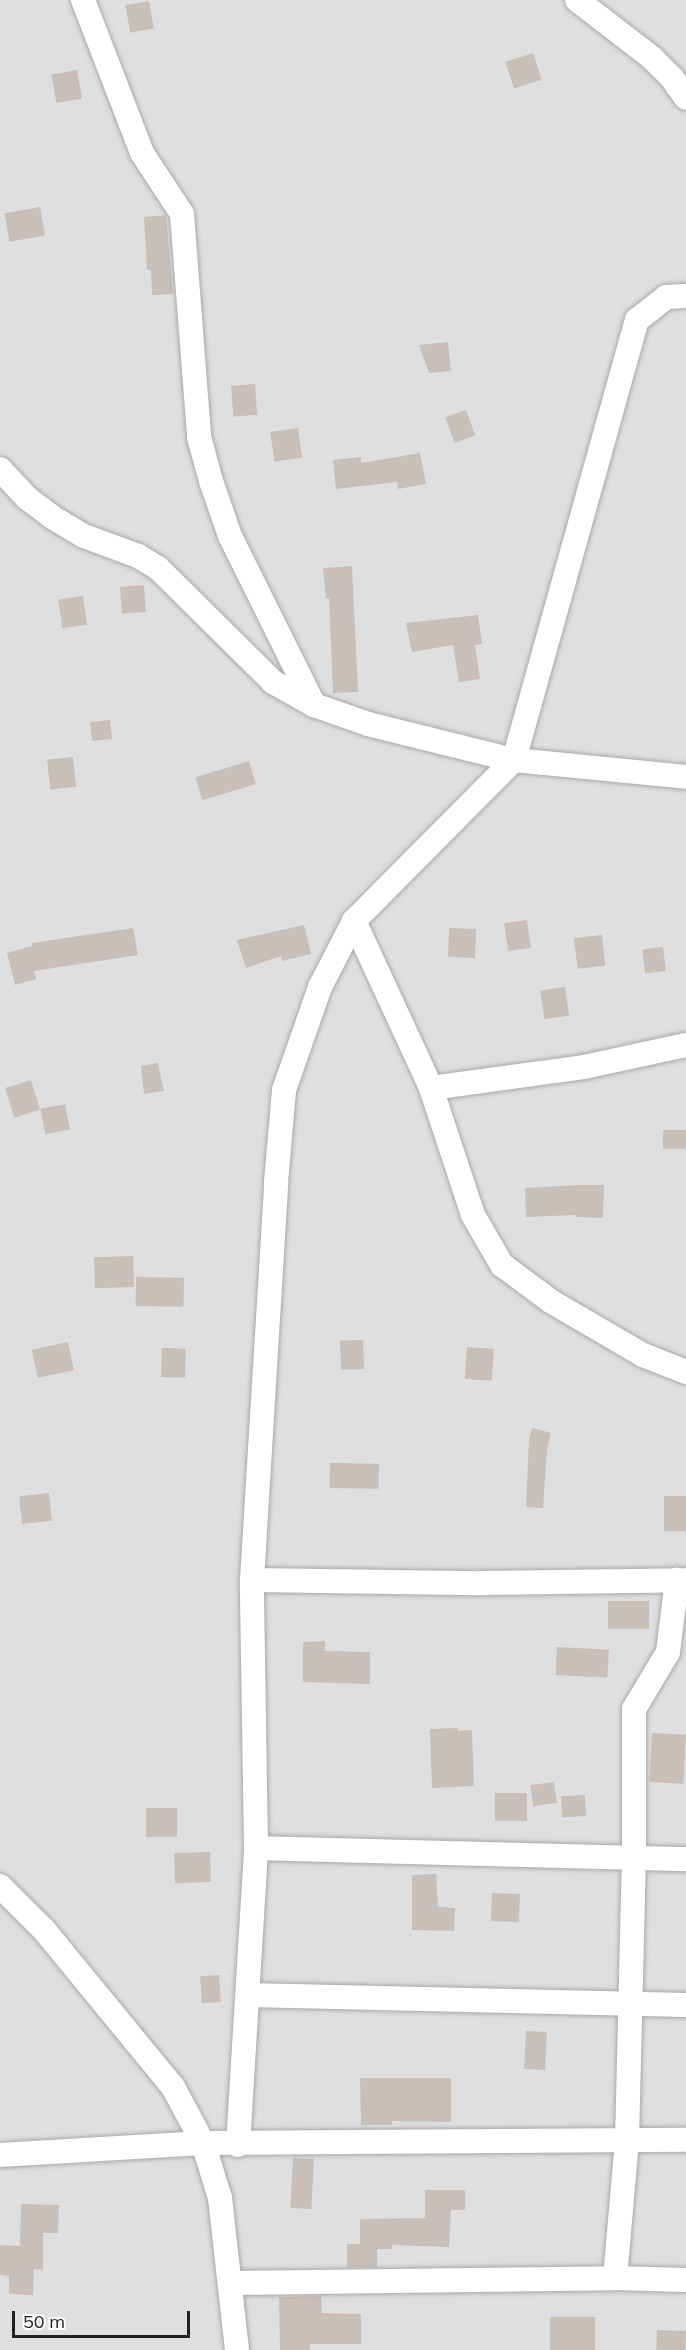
<!DOCTYPE html>
<html>
<head>
<meta charset="utf-8">
<style>
  body { margin:0 }
  #map { position:relative; width:686px; height:2350px; overflow:hidden; background:#f2efe9; font-family:Mulish,sans-serif }
  div>[style] { position:absolute }
  .residential>* { inset:0; background:#e0dfdf; transform-origin:0 0 }
  .building>* { inset:0; background:#c7bfb8; transform-origin:0 0 }
  .roads { filter:drop-shadow(0 0 2px #a9a9a9) drop-shadow(0 0 2px #a9a9a9) }
  .street>* { height:24px; margin:-12px; padding:0 12px; transform-origin:12px; border-radius:12px; background:#fff }
  span { translate:-50% -50%; white-space:nowrap; text-align:center; line-height:1.15; -webkit-text-stroke:6px #fff; paint-order:stroke }
  .scale { position:absolute; left:12px; top:2311px; width:178px; height:27px; box-sizing:border-box; border:3px solid #222; border-top:0; padding-left:8px; font-size:18px; line-height:21px; white-space:nowrap; color:#222; -webkit-text-stroke:4px #fff; paint-order:stroke }
</style>
</head>
<body>
<div id="map">
  <div class="residential">
    <div style="left:0;top:0;width:686px;height:2350px"></div>
  </div>
  <div class="building">
    <div style="left:149px;top:1px;width:28px;height:24px;rotate:80deg"></div>
    <div style="left:533px;top:53px;width:28px;height:29px;rotate:72deg"></div>
    <div style="left:77px;top:70px;width:29px;height:26px;rotate:80deg"></div>
    <div style="left:40px;top:207px;width:29px;height:36px;rotate:80deg"></div>
    <div style="clip-path:polygon(166px 215px,173px 294px,152px 295px,151px 270px,147px 270px,144px 217px)"></div>
    <div style="clip-path:polygon(448px 342px,451px 371px,429px 373px,419px 345px)"></div>
    <div style="left:255px;top:384px;width:31px;height:24px;rotate:86deg"></div>
    <div style="left:466px;top:410px;width:27px;height:22px;rotate:70deg"></div>
    <div style="left:298px;top:428px;width:30px;height:28px;rotate:82deg"></div>
    <div style="clip-path:polygon(420px 453px,426px 484px,398px 489px,397px 482px,336px 489px,333px 460px,361px 457px,361px 463px)"></div>
    <div style="clip-path:polygon(352px 566px,358px 692px,333px 693px,329px 598px,326px 599px,323px 568px)"></div>
    <div style="left:144px;top:585px;width:27px;height:24px;rotate:86deg"></div>
    <div style="left:83px;top:596px;width:29px;height:25px;rotate:82deg"></div>
    <div style="clip-path:polygon(478px 615px,482px 644px,475px 645px,480px 679px,459px 682px,453px 645px,412px 652px,406px 623px)"></div>
    <div style="left:110px;top:720px;width:19px;height:20px;rotate:84deg"></div>
    <div style="left:73px;top:757px;width:30px;height:26px;rotate:84deg"></div>
    <div style="left:249px;top:761px;width:24px;height:56px;rotate:73deg"></div>
    <div style="left:527px;top:920px;width:28px;height:23px;rotate:82deg"></div>
    <div style="clip-path:polygon(304px 925px,311px 954px,282px 961px,281px 956px,246px 968px,237px 940px)"></div>
    <div style="clip-path:polygon(133px 928px,138px 955px,34px 971px,36px 979px,15px 985px,7px 953px,32px 946px,32px 943px)"></div>
    <div style="left:449px;top:928px;width:27px;height:29px;rotate:2deg"></div>
    <div style="left:602px;top:935px;width:31px;height:28px;rotate:84deg"></div>
    <div style="left:663px;top:947px;width:24px;height:21px;rotate:83deg"></div>
    <div style="left:565px;top:987px;width:29px;height:25px;rotate:82deg"></div>
    <div style="clip-path:polygon(158px 1063px,164px 1091px,144px 1094px,141px 1066px)"></div>
    <div style="left:31px;top:1080px;width:31px;height:27px;rotate:73deg"></div>
    <div style="left:65px;top:1104px;width:26px;height:25px;rotate:79deg"></div>
    <div style="left:686px;top:1130px;width:19px;height:23px;rotate:90deg"></div>
    <div style="clip-path:polygon(577px 1185px,604px 1185px,603px 1218px,576px 1217px,576px 1215px,526px 1217px,525px 1188px)"></div>
    <div style="left:133px;top:1256px;width:31px;height:39px;rotate:88deg"></div>
    <div style="left:136px;top:1277px;width:48px;height:29px;rotate:1deg"></div>
    <div style="left:363px;top:1340px;width:29px;height:23px;rotate:88deg"></div>
    <div style="left:68px;top:1342px;width:29px;height:37px;rotate:78deg"></div>
    <div style="left:467px;top:1347px;width:27px;height:32px;rotate:4deg"></div>
    <div style="left:162px;top:1348px;width:24px;height:29px;rotate:2deg"></div>
    <div style="clip-path:polygon(532px 1428px,551px 1433px,547px 1450px,543px 1508px,526px 1507px,529px 1439px)"></div>
    <div style="left:330px;top:1463px;width:49px;height:25px;rotate:1deg"></div>
    <div style="left:49px;top:1493px;width:28px;height:30px;rotate:84deg"></div>
    <div style="left:686px;top:1496px;width:35px;height:22px;rotate:90deg"></div>
    <div style="left:608px;top:1601px;width:41px;height:28px"></div>
    <div style="clip-path:polygon(325px 1641px,325px 1651px,370px 1652px,370px 1684px,303px 1682px,303px 1642px)"></div>
    <div style="left:557px;top:1647px;width:52px;height:28px;rotate:3deg"></div>
    <div style="clip-path:polygon(458px 1728px,458px 1731px,472px 1730px,474px 1786px,432px 1788px,430px 1729px)"></div>
    <div style="left:652px;top:1733px;width:34px;height:49px;rotate:3deg"></div>
    <div style="left:554px;top:1782px;width:21px;height:24px;rotate:82deg"></div>
    <div style="left:495px;top:1793px;width:32px;height:28px"></div>
    <div style="left:585px;top:1795px;width:21px;height:24px;rotate:87deg"></div>
    <div style="left:146px;top:1808px;width:31px;height:29px"></div>
    <div style="left:210px;top:1852px;width:30px;height:36px;rotate:88deg"></div>
    <div style="clip-path:polygon(436px 1874px,438px 1907px,455px 1908px,454px 1931px,412px 1930px,412px 1875px)"></div>
    <div style="left:492px;top:1893px;width:28px;height:28px;rotate:2deg"></div>
    <div style="left:219px;top:1975px;width:27px;height:19px;rotate:86deg"></div>
    <div style="left:526px;top:2031px;width:21px;height:38px;rotate:3deg"></div>
    <div style="clip-path:polygon(360px 2078px,451px 2078px,451px 2122px,392px 2121px,392px 2125px,361px 2125px)"></div>
    <div style="left:293px;top:2158px;width:21px;height:50px;rotate:3deg"></div>
    <div style="clip-path:polygon(425px 2190px,465px 2190px,465px 2210px,451px 2210px,449px 2247px,392px 2245px,392px 2249px,377px 2249px,377px 2267px,347px 2267px,347px 2244px,360px 2244px,360px 2219px,425px 2218px)"></div>
    <div style="clip-path:polygon(21px 2204px,59px 2205px,58px 2233px,43px 2233px,43px 2270px,34px 2269px,33px 2295px,9px 2294px,9px 2276px,0 2275px,0 2245px,20px 2246px)"></div>
    <div style="clip-path:polygon(321px 2296px,322px 2313px,361px 2314px,361px 2344px,310px 2344px,310px 2350px,280px 2350px,279px 2297px)"></div>
    <div style="left:595px;top:2317px;width:33px;height:45px;rotate:90deg"></div>
    <div style="left:657px;top:2330px;width:29px;height:20px;rotate:2deg"></div>
  </div>
  <div class="roads">
    <div class="street">
      <div style="left:83px;top:0;width:164px;rotate:68.9deg"></div>
      <div style="left:142px;top:153px;width:73px;rotate:56.7deg"></div>
      <div style="left:182px;top:214px;width:224px;rotate:85.6deg"></div>
      <div style="left:199px;top:437px;width:46px;rotate:74.7deg"></div>
      <div style="left:211px;top:481px;width:58px;rotate:70.9deg"></div>
      <div style="left:230px;top:536px;width:189px;rotate:63.6deg"></div>
      <div style="left:577px;top:0;width:95px;rotate:37.7deg"></div>
      <div style="left:652px;top:58px;width:28px;rotate:45deg"></div>
      <div style="left:672px;top:78px;width:24px;rotate:55deg"></div>
      <div style="left:0;top:469px;width:40px;rotate:47deg"></div>
      <div style="left:27px;top:498px;width:31px;rotate:37deg"></div>
      <div style="left:52px;top:517px;width:37px;rotate:31deg"></div>
      <div style="left:84px;top:536px;width:58px;rotate:20.3deg"></div>
      <div style="left:138px;top:556px;width:23px;rotate:31deg"></div>
      <div style="left:158px;top:568px;width:162px;rotate:44.7deg"></div>
      <div style="left:273px;top:682px;width:47px;rotate:29.3deg"></div>
      <div style="left:314px;top:705px;width:57px;rotate:19.4deg"></div>
      <div style="left:368px;top:724px;width:150px;rotate:13.9deg"></div>
      <div style="left:514px;top:760px;width:173px;rotate:5.6deg"></div>
      <div style="left:354px;top:921px;width:184px;rotate:65.2deg"></div>
      <div style="left:431px;top:1088px;width:134px;rotate:71.7deg"></div>
      <div style="left:473px;top:1215px;width:58px;rotate:59.9deg"></div>
      <div style="left:502px;top:1265px;width:62px;rotate:36.5deg"></div>
      <div style="left:552px;top:1302px;width:105px;rotate:30.2deg"></div>
      <div style="left:643px;top:1355px;width:46px;rotate:21.6deg"></div>
      <div style="left:431px;top:1088px;width:154px;rotate:-7.8deg"></div>
      <div style="left:584px;top:1067px;width:104px;rotate:-12.2deg"></div>
      <div style="left:252px;top:1580px;width:229px;rotate:0.8deg"></div>
      <div style="left:481px;top:1583px;width:205px;rotate:-0.8deg"></div>
      <div style="left:256px;top:1848px;width:430px;rotate:1.5deg"></div>
      <div style="left:0;top:1886px;width:62px;rotate:45deg"></div>
      <div style="left:44px;top:1930px;width:203px;rotate:50.6deg"></div>
      <div style="left:173px;top:2087px;width:64px;rotate:61.8deg"></div>
      <div style="left:203px;top:2143px;width:58px;rotate:72.8deg"></div>
      <div style="left:220px;top:2198px;width:153px;rotate:83.6deg"></div>
      <div style="left:249px;top:1995px;width:437px;rotate:1.3deg"></div>
      <div style="left:238px;top:2145px;width:298px;rotate:-86.5deg"></div>
      <div style="left:256px;top:1848px;width:268px;rotate:-90.9deg"></div>
      <div style="left:252px;top:1580px;width:399px;rotate:-86.5deg"></div>
      <div style="left:276px;top:1182px;width:92px;rotate:-85deg"></div>
      <div style="left:284px;top:1090px;width:109px;rotate:-70.7deg"></div>
      <div style="left:320px;top:987px;width:74px;rotate:-62.7deg"></div>
      <div style="left:354px;top:921px;width:227px;rotate:-45.2deg"></div>
      <div style="left:514px;top:760px;width:457px;rotate:-74.4deg"></div>
      <div style="left:637px;top:320px;width:37px;rotate:-38deg"></div>
      <div style="left:666px;top:297px;width:20px;rotate:-3deg"></div>
      <div style="left:0;top:2155px;width:203px;rotate:-3.4deg"></div>
      <div style="left:203px;top:2143px;width:483px;rotate:-0.4deg"></div>
      <div style="left:615px;top:2278px;width:138px;rotate:-85deg"></div>
      <div style="left:627px;top:2141px;width:283px;rotate:-88.6deg"></div>
      <div style="left:634px;top:1858px;width:149px;rotate:-90deg"></div>
      <div style="left:634px;top:1709px;width:66px;rotate:-59.2deg"></div>
      <div style="left:668px;top:1652px;width:73px;rotate:-82.9deg"></div>
      <div style="left:231px;top:2283px;width:384px;rotate:-0.7deg"></div>
      <div style="left:615px;top:2278px;width:71px;rotate:1.6deg"></div>
    </div>
  </div>
  <div class="scale">50 m</div>
</div>
</body>
</html>
